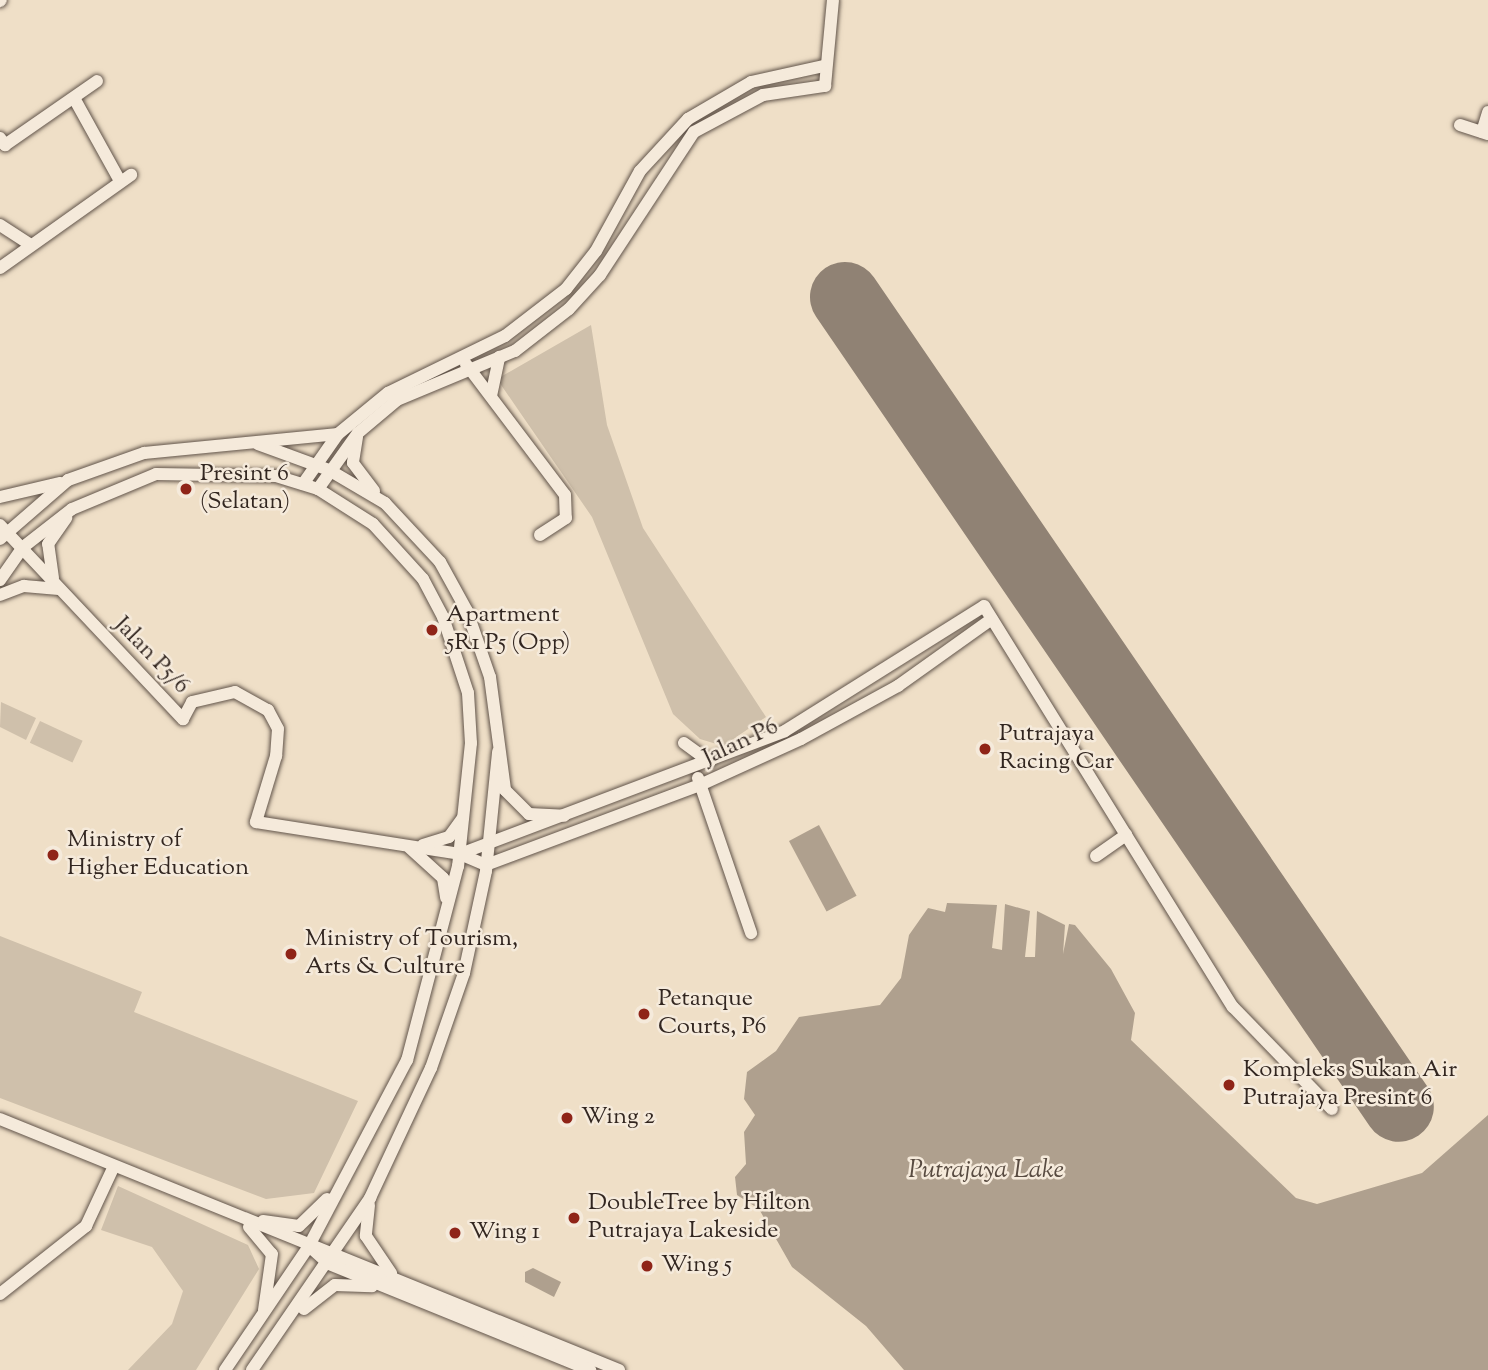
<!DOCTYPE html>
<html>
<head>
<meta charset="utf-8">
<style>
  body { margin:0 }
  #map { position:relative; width:1488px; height:1370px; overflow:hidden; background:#efdfc7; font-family:"Sorts Mill Goudy",serif }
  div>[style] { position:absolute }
  .green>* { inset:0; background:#cfc0ab; transform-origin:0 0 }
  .water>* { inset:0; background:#afa08e; transform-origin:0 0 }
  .runway>* { height:70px; margin:-35px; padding:0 35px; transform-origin:35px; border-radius:35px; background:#908274 }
  .roads { filter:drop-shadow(0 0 2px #61544a) drop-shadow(0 0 2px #61544a) }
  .minor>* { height:12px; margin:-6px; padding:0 6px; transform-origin:6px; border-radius:6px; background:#f5eadb }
  .dots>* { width:19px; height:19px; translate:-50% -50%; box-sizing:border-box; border:4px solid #f5eadb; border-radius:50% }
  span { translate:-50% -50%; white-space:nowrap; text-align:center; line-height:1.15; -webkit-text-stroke:5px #f5eadb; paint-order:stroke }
  .poi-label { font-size:24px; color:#322620 }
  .left { translate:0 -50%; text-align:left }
  .street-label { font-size:24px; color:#322620 }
  .water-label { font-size:26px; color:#584b41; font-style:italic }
</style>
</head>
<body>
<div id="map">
  <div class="green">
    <div style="clip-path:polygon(591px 325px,607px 425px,643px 528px,766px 717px,723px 746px,700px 739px,673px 714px,592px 517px,497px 379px)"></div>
    <div style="clip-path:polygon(1px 702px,36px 718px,26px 740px,0 727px)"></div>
    <div style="left:40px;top:721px;width:47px;height:24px;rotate:25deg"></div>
    <div style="clip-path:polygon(0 936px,142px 992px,134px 1012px,358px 1101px,314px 1193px,266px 1199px,0 1098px)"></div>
    <div style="clip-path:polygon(118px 1186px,248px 1245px,259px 1269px,196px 1370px,128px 1370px,172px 1324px,183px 1291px,152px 1247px,101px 1230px)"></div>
  </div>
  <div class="water">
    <div style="left:819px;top:825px;width:80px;height:34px;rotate:62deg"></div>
    <div style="clip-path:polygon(947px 903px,997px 905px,992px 948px,1002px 950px,1005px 904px,1030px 911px,1025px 957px,1035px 957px,1037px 911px,1065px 925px,1063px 954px,1069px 924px,1075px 925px,1111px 969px,1135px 1013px,1131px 1040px,1296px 1198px,1317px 1204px,1422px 1173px,1488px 1115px,1488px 1370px,904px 1370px,866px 1326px,792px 1267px,759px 1209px,737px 1195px,735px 1177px,746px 1164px,744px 1132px,755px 1115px,744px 1099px,747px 1072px,776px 1051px,799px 1017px,880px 1005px,901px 978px,909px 935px,928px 908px,945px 912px)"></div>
    <div style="clip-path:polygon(533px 1268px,561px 1282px,554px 1297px,525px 1282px,525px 1272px)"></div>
  </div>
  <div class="runway">
    <div style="left:845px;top:297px;width:981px;rotate:55.63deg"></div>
  </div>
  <div class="roads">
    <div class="minor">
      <div style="left:0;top:1px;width:1px;rotate:-45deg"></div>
      <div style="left:74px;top:98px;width:95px;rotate:61deg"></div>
      <div style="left:1460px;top:125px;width:29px;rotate:18deg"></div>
      <div style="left:1482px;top:132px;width:21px;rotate:-73deg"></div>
      <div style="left:0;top:138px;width:9px;rotate:54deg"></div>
      <div style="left:5px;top:145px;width:112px;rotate:-34.8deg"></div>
      <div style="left:0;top:225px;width:35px;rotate:33deg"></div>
      <div style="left:0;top:268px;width:161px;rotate:-35.4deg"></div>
      <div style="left:466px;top:364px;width:164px;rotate:52.9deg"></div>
      <div style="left:565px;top:495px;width:23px;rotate:88deg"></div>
      <div style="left:566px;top:518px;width:31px;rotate:147deg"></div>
      <div style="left:491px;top:396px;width:40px;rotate:-78deg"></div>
      <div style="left:357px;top:437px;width:26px;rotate:99deg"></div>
      <div style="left:353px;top:463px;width:35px;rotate:53deg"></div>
      <div style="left:258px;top:444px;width:76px;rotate:20.1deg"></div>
      <div style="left:329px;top:470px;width:65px;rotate:30.5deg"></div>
      <div style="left:385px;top:503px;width:81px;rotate:47deg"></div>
      <div style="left:440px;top:562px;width:56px;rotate:61.1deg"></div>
      <div style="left:467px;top:611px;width:70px;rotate:70.8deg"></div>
      <div style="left:490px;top:677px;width:114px;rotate:82.4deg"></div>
      <div style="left:505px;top:790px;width:34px;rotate:45deg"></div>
      <div style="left:529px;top:814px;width:35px;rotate:3deg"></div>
      <div style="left:303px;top:484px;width:61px;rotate:-55deg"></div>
      <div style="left:338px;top:434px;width:65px;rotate:-39.4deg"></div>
      <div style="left:388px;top:393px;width:130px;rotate:-26deg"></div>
      <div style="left:505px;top:336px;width:77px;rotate:-37.6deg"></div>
      <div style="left:566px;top:289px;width:48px;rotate:-51.7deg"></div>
      <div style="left:596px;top:251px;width:91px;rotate:-61.2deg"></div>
      <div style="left:640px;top:171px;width:71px;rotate:-47.3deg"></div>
      <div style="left:688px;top:119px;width:73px;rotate:-30.4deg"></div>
      <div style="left:751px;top:82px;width:75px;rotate:-12.4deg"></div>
      <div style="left:318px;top:489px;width:69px;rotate:-54.5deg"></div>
      <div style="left:358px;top:433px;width:51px;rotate:-40.2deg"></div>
      <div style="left:397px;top:400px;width:128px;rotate:-22.6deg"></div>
      <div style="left:515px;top:351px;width:68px;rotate:-37.9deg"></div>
      <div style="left:569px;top:309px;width:46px;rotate:-47.6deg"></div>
      <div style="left:600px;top:275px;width:171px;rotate:-56.7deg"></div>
      <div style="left:694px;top:132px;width:78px;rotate:-28.2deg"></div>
      <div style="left:763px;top:95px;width:63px;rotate:-8.3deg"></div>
      <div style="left:825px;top:86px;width:86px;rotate:-84.7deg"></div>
      <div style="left:0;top:497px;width:62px;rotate:-13.1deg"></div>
      <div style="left:0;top:525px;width:267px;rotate:46.7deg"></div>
      <div style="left:183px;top:719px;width:19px;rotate:-62deg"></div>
      <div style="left:192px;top:702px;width:44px;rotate:-13.1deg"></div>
      <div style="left:235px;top:692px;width:38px;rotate:29deg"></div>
      <div style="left:268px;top:710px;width:21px;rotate:62deg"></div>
      <div style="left:278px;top:729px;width:27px;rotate:94deg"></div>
      <div style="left:276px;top:756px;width:69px;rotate:106.9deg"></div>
      <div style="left:256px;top:822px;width:206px;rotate:8.9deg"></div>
      <div style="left:460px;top:854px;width:28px;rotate:23deg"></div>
      <div style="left:0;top:539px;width:90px;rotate:-40.9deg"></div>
      <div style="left:68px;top:480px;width:81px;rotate:-19.6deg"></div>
      <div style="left:144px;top:453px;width:195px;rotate:-5.6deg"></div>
      <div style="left:53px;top:578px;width:34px;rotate:-98deg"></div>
      <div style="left:48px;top:544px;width:32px;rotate:-55deg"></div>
      <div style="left:0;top:580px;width:39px;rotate:-55deg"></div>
      <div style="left:22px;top:548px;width:63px;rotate:-38deg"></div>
      <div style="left:72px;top:509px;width:91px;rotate:-22.6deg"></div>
      <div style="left:156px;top:474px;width:120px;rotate:1deg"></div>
      <div style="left:276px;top:476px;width:44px;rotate:17.2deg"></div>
      <div style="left:318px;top:489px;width:65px;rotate:32.5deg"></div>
      <div style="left:373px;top:524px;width:74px;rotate:47.7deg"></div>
      <div style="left:423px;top:579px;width:43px;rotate:62.2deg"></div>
      <div style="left:443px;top:617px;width:80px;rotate:71.8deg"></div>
      <div style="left:468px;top:693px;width:50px;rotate:86.6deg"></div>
      <div style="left:471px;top:743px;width:124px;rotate:96deg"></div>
      <div style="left:458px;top:866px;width:201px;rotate:104.7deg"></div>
      <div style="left:407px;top:1060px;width:210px;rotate:117.8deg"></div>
      <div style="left:309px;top:1246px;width:150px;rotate:124.1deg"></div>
      <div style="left:0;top:595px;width:26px;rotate:-21deg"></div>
      <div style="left:24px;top:586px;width:35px;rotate:5deg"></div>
      <div style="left:684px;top:743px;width:32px;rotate:36deg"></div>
      <div style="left:698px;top:778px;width:164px;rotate:71.1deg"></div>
      <div style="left:423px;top:845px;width:27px;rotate:-17deg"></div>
      <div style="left:449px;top:837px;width:24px;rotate:-54deg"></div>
      <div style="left:410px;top:848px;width:45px;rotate:42.3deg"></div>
      <div style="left:443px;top:878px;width:20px;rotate:81deg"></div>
      <div style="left:460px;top:854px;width:347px;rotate:-20.7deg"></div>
      <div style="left:785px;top:731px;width:235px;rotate:-32.1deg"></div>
      <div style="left:984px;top:606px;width:472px;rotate:58.2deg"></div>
      <div style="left:1233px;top:1007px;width:142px;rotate:45.9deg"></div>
      <div style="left:1096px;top:856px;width:37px;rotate:-35deg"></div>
      <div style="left:486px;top:865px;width:228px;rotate:-20.5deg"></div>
      <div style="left:700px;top:785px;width:111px;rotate:-24.5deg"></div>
      <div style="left:801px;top:739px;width:111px;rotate:-28.7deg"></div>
      <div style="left:898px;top:686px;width:115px;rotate:-35.5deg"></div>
      <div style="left:0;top:1119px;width:668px;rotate:22.07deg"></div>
      <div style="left:369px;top:1205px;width:31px;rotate:96deg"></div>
      <div style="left:366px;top:1236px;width:45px;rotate:56deg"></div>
      <div style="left:263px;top:1221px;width:36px;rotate:8deg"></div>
      <div style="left:299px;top:1226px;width:39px;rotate:-44deg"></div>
      <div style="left:249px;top:1227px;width:35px;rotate:50deg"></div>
      <div style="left:272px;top:1254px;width:57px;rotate:98.1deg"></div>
      <div style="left:309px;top:1246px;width:27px;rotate:42deg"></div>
      <div style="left:329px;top:1264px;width:282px;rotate:22.1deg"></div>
      <div style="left:0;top:1294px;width:110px;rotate:-38.3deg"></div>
      <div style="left:86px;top:1226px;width:66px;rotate:-65deg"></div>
      <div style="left:304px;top:1309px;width:39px;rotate:-38deg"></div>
      <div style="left:335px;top:1285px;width:37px;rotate:2deg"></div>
      <div style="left:252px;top:1370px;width:209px;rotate:-55.5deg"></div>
      <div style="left:370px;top:1198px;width:144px;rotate:-64.9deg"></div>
      <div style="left:431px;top:1068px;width:101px;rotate:-70.8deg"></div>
      <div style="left:464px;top:973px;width:104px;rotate:-77.8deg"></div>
      <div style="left:486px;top:871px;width:120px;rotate:-84.2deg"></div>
    </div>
  </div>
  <div class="dots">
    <div style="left:186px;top:489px;background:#8f2418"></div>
    <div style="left:432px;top:630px;background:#8f2418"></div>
    <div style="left:985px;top:749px;background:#8f2418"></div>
    <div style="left:53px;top:855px;background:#8f2418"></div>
    <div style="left:291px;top:954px;background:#8f2418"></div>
    <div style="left:644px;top:1014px;background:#8f2418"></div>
    <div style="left:1229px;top:1085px;background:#8f2418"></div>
    <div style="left:567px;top:1118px;background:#8f2418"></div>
    <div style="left:574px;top:1218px;background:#8f2418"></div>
    <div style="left:455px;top:1233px;background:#8f2418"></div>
    <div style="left:647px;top:1266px;background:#8f2418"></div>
  </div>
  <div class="poi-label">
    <span class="left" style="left:200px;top:489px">Presint 6<br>(Selatan)</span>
    <span class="left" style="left:446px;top:630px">Apartment<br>5R1 P5 (Opp)</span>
    <span class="left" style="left:999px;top:749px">Putrajaya<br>Racing Car</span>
    <span class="left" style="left:67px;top:855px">Ministry of<br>Higher Education</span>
    <span class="left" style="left:305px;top:954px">Ministry of Tourism,<br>Arts &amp; Culture</span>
    <span class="left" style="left:658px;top:1014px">Petanque<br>Courts, P6</span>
    <span class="left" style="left:1243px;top:1085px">Kompleks Sukan Air<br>Putrajaya Presint 6</span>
    <span class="left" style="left:581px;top:1118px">Wing 2</span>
    <span class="left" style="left:588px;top:1218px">DoubleTree by Hilton<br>Putrajaya Lakeside</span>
    <span class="left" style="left:469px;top:1233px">Wing 1</span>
    <span class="left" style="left:661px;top:1266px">Wing 5</span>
  </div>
  <div class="street-label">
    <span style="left:151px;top:656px;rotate:46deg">Jalan P5/6</span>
    <span style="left:741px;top:743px;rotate:-25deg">Jalan P6</span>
  </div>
  <div class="water-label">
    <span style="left:986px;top:1171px">Putrajaya Lake</span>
  </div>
</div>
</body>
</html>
